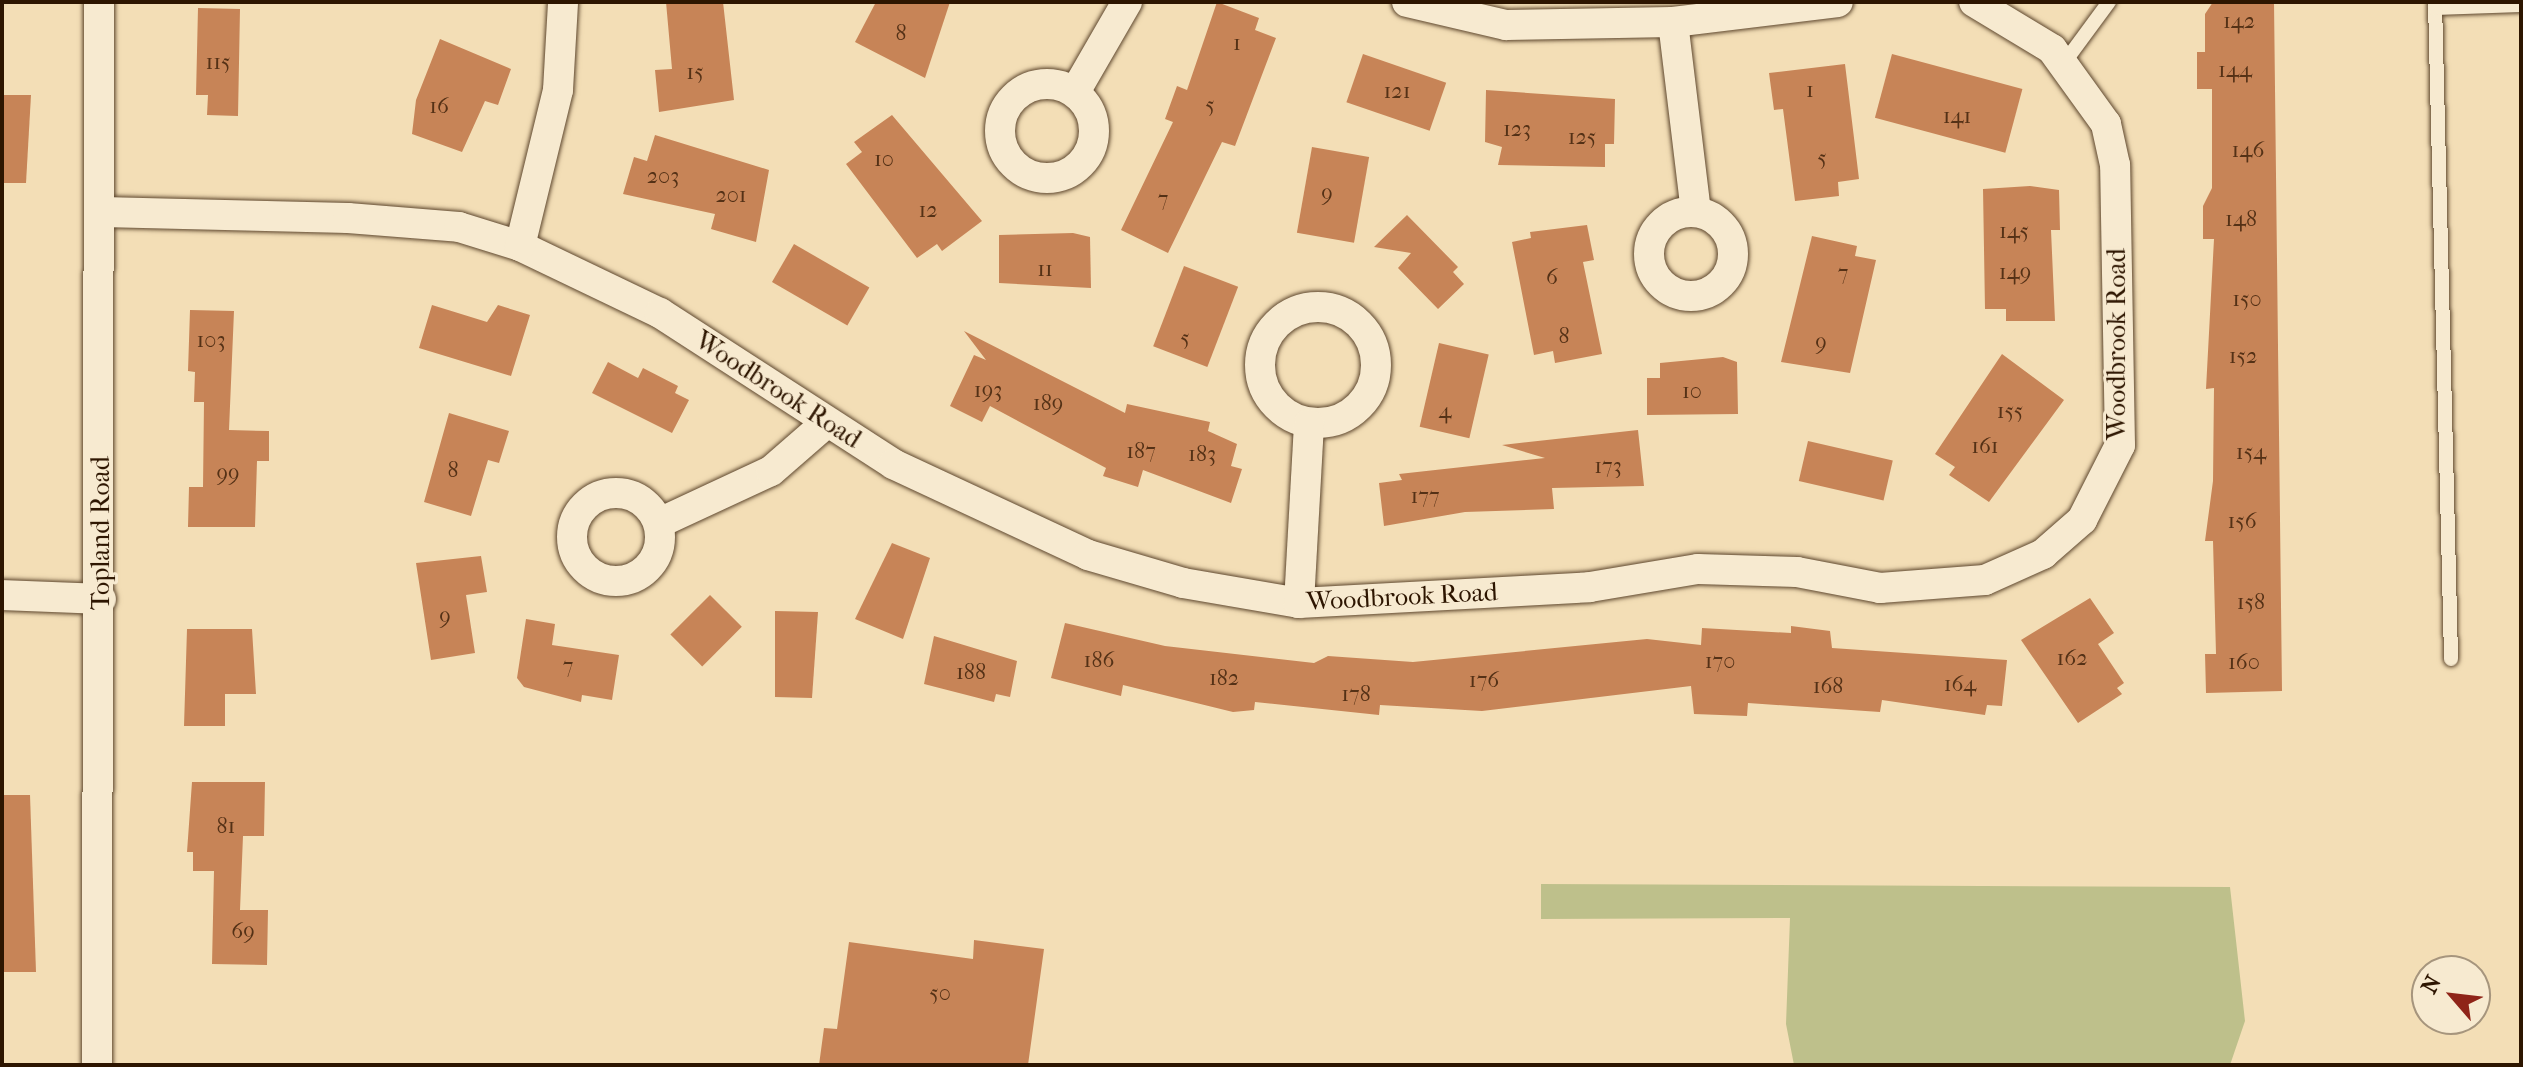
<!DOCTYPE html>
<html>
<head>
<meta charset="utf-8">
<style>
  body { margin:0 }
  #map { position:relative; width:2523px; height:1067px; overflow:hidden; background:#f3deb6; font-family:"IM FELL French Canon",serif }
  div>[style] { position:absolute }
  .green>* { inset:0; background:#bec08b }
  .building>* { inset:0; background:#c78457; transform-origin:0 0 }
  .roads { filter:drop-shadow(0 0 2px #5e472e) drop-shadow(0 0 2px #5e472e) }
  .lane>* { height:14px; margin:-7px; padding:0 7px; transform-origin:7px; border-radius:7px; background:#f7ead0 }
  .street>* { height:30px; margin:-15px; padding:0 15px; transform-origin:15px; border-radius:15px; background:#f7ead0 }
  .street>.ring { margin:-15px; padding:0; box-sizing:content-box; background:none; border:30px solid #f7ead0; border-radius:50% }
  span { translate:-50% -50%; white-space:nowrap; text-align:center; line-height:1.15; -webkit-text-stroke:6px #f7ead0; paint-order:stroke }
  .number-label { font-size:22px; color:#543116 }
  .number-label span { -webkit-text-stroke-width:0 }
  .street-label { font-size:26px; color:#2d1500 }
  .frame { position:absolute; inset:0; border:4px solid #2d1500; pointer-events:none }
  .north { position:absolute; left:2411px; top:955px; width:80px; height:80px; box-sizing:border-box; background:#f7ead0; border:2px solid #a6957d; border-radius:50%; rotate:298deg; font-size:22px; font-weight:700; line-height:32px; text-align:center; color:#2d1500 }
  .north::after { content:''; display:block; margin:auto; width:28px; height:36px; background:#8f2418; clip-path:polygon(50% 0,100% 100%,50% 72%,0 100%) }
</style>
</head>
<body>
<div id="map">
  <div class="green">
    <div style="clip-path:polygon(1541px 884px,2230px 887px,2245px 1021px,2230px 1065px,1794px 1065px,1786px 1024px,1790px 918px,1541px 919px)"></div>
  </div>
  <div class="building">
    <div style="clip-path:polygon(666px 2px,723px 2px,734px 100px,659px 112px,655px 70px,672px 69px)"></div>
    <div style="clip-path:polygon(876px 2px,950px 2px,925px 78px,855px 42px)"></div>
    <div style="clip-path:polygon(1217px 2px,1259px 18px,1255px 30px,1276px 38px,1235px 146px,1222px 142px,1168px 253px,1121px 230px,1173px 122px,1165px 119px,1177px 86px,1187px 90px)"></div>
    <div style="clip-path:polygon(2213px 2px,2274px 2px,2282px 691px,2206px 693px,2205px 654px,2216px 654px,2213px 541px,2205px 541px,2213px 481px,2214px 388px,2206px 389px,2214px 239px,2203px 239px,2203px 206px,2212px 188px,2212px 89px,2197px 89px,2197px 52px,2205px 52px,2205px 14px)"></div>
    <div style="clip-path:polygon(198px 8px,240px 9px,238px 116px,207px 115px,208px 95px,196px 95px)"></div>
    <div style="clip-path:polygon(440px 39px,511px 69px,498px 105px,485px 101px,462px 152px,412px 134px,416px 100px)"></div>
    <div style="left:1363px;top:54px;width:88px;height:51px;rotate:19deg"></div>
    <div style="left:1892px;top:54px;width:135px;height:66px;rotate:15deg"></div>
    <div style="clip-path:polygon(1845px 64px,1859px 179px,1838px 182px,1839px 196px,1795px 201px,1783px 109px,1774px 110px,1769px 73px)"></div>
    <div style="clip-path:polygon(1486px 90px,1615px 99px,1614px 144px,1605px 144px,1605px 167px,1498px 165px,1502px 147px,1485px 142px)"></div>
    <div style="clip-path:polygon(2px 95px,31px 95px,26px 183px,2px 183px)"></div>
    <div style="clip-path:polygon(892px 115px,982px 221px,942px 251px,937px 244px,917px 258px,846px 164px,862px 152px,854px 142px)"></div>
    <div style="clip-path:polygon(655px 135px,769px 170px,756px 242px,711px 229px,715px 214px,623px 194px,634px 157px,647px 161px)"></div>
    <div style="left:1312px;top:147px;width:58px;height:87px;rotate:10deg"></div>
    <div style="clip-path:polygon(2030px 186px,2059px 190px,2060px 230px,2051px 230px,2055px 321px,2006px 321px,2006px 309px,1985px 309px,1983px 189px)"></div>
    <div style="clip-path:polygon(1407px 215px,1458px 267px,1453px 272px,1464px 284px,1438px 309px,1398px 268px,1411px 253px,1374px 247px)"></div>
    <div style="clip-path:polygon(1587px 225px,1594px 260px,1583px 262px,1602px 354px,1555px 363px,1553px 351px,1534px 355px,1512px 242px,1531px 238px,1530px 232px)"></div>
    <div style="clip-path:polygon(1073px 233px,1090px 237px,1091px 288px,999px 283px,999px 235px)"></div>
    <div style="clip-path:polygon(1812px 236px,1857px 246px,1855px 256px,1876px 260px,1850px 373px,1781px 362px)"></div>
    <div style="left:794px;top:244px;width:87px;height:44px;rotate:30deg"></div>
    <div style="left:1184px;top:266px;width:58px;height:86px;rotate:21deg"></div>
    <div style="clip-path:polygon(432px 305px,487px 322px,498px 305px,530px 315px,511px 376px,419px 348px)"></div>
    <div style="clip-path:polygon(190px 310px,234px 311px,229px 430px,269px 431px,269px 461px,257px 461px,255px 527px,188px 527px,189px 487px,203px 487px,204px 402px,194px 402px,195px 372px,188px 371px)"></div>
    <div style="clip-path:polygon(964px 331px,1125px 413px,1127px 404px,1210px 422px,1208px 431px,1237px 444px,1231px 466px,1242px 469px,1231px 503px,1143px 470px,1138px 487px,1103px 476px,1106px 468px,990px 406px,982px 422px,950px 406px,974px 355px,986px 360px)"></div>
    <div style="left:1439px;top:343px;width:51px;height:86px;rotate:13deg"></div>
    <div style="clip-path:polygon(2002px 354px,2064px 400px,1989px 502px,1949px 475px,1955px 467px,1935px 454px)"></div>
    <div style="clip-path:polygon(1723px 357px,1737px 362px,1738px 414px,1647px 415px,1647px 378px,1660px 378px,1660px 363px)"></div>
    <div style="clip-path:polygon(608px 362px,638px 378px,643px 368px,678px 386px,675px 393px,689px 400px,672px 433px,592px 393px)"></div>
    <div style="clip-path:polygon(449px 413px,509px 431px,499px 463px,488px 460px,471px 516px,424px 502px)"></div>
    <div style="clip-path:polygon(1638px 430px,1644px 486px,1552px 488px,1554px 509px,1465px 512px,1384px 526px,1379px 483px,1402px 480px,1399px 474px,1545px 458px,1502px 445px)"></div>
    <div style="left:1808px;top:441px;width:87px;height:41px;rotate:13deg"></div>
    <div style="clip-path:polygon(892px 543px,930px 558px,903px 639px,855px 619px)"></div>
    <div style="clip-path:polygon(481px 556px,487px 592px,466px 595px,475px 653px,431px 660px,416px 563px)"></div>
    <div style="left:710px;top:595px;width:45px;height:56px;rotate:45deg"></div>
    <div style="clip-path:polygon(2090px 598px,2114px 633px,2098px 644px,2124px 683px,2117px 688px,2122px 694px,2078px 723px,2021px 640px)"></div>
    <div style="clip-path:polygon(775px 611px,818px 612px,812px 698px,775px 697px)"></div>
    <div style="clip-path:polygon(526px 619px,555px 624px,552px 645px,619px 655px,612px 700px,582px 695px,581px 702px,524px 687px,517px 678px)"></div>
    <div style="clip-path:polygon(1065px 623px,1165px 646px,1314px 663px,1328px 656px,1413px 662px,1647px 639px,1701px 645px,1702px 628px,1791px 633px,1791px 626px,1830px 631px,1832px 648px,2007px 660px,2002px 706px,1987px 705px,1985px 715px,1882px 700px,1880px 712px,1748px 703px,1747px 716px,1694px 714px,1691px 686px,1482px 711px,1380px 705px,1379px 715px,1255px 702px,1254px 710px,1233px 712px,1123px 685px,1121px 696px,1051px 678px)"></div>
    <div style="clip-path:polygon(187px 629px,252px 629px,256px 694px,225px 694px,225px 726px,184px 726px)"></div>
    <div style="clip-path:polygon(934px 636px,1017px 661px,1010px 697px,996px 694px,994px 702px,924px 684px)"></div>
    <div style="clip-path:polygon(192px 782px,265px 782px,264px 836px,243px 836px,240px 910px,268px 910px,267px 965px,212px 964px,214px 871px,193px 871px,193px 852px,187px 852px)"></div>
    <div style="clip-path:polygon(2px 795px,30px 795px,36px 972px,2px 972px)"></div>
    <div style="clip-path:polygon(974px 940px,1044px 949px,1028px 1065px,819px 1065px,824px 1028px,837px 1029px,849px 942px,973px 959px)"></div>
  </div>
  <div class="roads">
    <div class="lane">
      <div style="left:2435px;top:2px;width:657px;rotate:88.6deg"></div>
      <div style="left:2435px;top:8px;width:86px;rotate:-2deg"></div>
      <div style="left:2064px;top:63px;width:76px;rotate:-53.6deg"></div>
    </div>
    <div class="street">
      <div style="left:1407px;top:2px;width:102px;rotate:13.1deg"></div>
      <div style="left:1506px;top:25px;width:167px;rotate:-1deg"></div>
      <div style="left:1673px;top:22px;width:166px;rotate:-6.9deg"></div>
      <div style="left:1673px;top:22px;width:191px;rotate:83.1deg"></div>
      <div class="ring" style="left:1000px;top:84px;width:64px;height:64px"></div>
      <div style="left:1075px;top:92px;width:104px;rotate:-60deg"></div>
      <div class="ring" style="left:1649px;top:212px;width:54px;height:54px"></div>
      <div style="left:102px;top:212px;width:246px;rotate:1.4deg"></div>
      <div style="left:348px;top:218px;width:111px;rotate:4.6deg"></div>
      <div style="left:459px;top:227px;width:64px;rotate:17.3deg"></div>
      <div style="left:520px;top:246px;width:155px;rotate:25.6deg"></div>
      <div style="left:660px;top:313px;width:278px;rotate:32.9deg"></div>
      <div style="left:893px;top:464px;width:215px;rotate:25deg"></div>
      <div style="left:1088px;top:555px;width:99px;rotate:16.4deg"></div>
      <div style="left:1183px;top:583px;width:118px;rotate:9.8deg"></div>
      <div style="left:1299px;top:603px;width:291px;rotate:-3.1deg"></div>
      <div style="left:1590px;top:587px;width:109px;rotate:-9.5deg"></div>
      <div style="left:1698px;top:569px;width:99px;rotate:1.7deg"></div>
      <div style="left:1797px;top:572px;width:85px;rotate:10.9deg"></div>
      <div style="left:1880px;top:588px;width:105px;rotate:-4.4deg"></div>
      <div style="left:1985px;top:580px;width:64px;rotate:-24.1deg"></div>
      <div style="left:2043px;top:554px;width:52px;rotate:-41.1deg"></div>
      <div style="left:2082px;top:520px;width:84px;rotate:-63.1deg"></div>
      <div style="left:2120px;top:445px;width:280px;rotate:-91deg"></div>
      <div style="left:2115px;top:165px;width:42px;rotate:-102.4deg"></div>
      <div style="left:2106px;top:124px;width:92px;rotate:-125.8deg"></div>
      <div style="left:2052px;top:49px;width:91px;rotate:-148.9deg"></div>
      <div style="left:520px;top:246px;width:161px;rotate:-76.3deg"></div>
      <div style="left:558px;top:90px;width:88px;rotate:-86.7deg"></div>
      <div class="ring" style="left:1260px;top:307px;width:86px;height:86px"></div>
      <div class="ring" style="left:572px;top:493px;width:58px;height:58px"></div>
      <div style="left:659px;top:523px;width:123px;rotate:-24.9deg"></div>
      <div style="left:771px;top:471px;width:72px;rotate:-41deg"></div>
      <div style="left:2px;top:595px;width:99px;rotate:2.3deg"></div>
      <div style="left:1299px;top:603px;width:179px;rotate:-86.8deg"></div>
      <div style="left:97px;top:1065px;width:1063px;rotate:-89.89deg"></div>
    </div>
  </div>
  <div class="number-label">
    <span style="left:2239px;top:22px">142</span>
    <span style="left:901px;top:34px">8</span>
    <span style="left:1237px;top:44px">1</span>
    <span style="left:218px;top:63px">115</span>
    <span style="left:2235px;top:71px">144</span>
    <span style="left:695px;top:73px">15</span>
    <span style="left:1810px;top:91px">1</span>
    <span style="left:1397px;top:92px">121</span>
    <span style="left:1210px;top:106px">5</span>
    <span style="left:439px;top:107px">16</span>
    <span style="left:1957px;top:117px">141</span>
    <span style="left:1517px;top:130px">123</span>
    <span style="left:1582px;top:138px">125</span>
    <span style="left:2248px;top:151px">146</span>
    <span style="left:1822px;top:159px">5</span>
    <span style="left:884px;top:160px">10</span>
    <span style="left:663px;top:177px">203</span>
    <span style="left:1327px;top:194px">9</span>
    <span style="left:731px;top:196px">201</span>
    <span style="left:1163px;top:200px">7</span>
    <span style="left:928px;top:211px">12</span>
    <span style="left:2241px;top:220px">148</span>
    <span style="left:2014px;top:232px">145</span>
    <span style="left:1045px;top:270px">11</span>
    <span style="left:2015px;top:273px">149</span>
    <span style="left:1843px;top:274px">7</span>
    <span style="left:1552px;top:278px">6</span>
    <span style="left:2247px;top:300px">150</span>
    <span style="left:1564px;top:337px">8</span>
    <span style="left:1185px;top:339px">5</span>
    <span style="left:211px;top:341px">103</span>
    <span style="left:1821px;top:343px">9</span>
    <span style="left:2243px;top:357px">152</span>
    <span style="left:988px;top:391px">193</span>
    <span style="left:1692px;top:392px">10</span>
    <span style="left:1048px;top:404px">189</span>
    <span style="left:1445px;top:412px">4</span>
    <span style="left:2010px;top:412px">155</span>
    <span style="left:1985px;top:447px">161</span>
    <span style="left:1141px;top:452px">187</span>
    <span style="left:2251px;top:453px">154</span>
    <span style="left:1202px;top:455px">183</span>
    <span style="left:1608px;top:467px">173</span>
    <span style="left:453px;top:471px">8</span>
    <span style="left:228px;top:474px">99</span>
    <span style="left:1425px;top:497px">177</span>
    <span style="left:2242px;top:522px">156</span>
    <span style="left:2251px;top:603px">158</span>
    <span style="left:445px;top:617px">9</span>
    <span style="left:2072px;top:659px">162</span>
    <span style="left:1099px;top:661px">186</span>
    <span style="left:1720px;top:662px">170</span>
    <span style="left:2244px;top:663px">160</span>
    <span style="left:568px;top:667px">7</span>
    <span style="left:971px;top:673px">188</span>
    <span style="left:1224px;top:679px">182</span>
    <span style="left:1484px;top:681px">176</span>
    <span style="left:1960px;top:685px">164</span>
    <span style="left:1828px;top:687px">168</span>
    <span style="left:1356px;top:695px">178</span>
    <span style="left:226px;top:827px">81</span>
    <span style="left:243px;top:932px">69</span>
    <span style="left:940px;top:994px">50</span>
  </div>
  <div class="street-label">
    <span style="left:2117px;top:344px;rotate:-90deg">Woodbrook Road</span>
    <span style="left:778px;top:390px;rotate:33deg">Woodbrook Road</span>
    <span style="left:101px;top:533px;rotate:-90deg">Topland Road</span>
    <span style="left:1402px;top:597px;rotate:-3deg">Woodbrook Road</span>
  </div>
  <div class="frame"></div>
  <div class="north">N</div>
</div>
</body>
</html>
